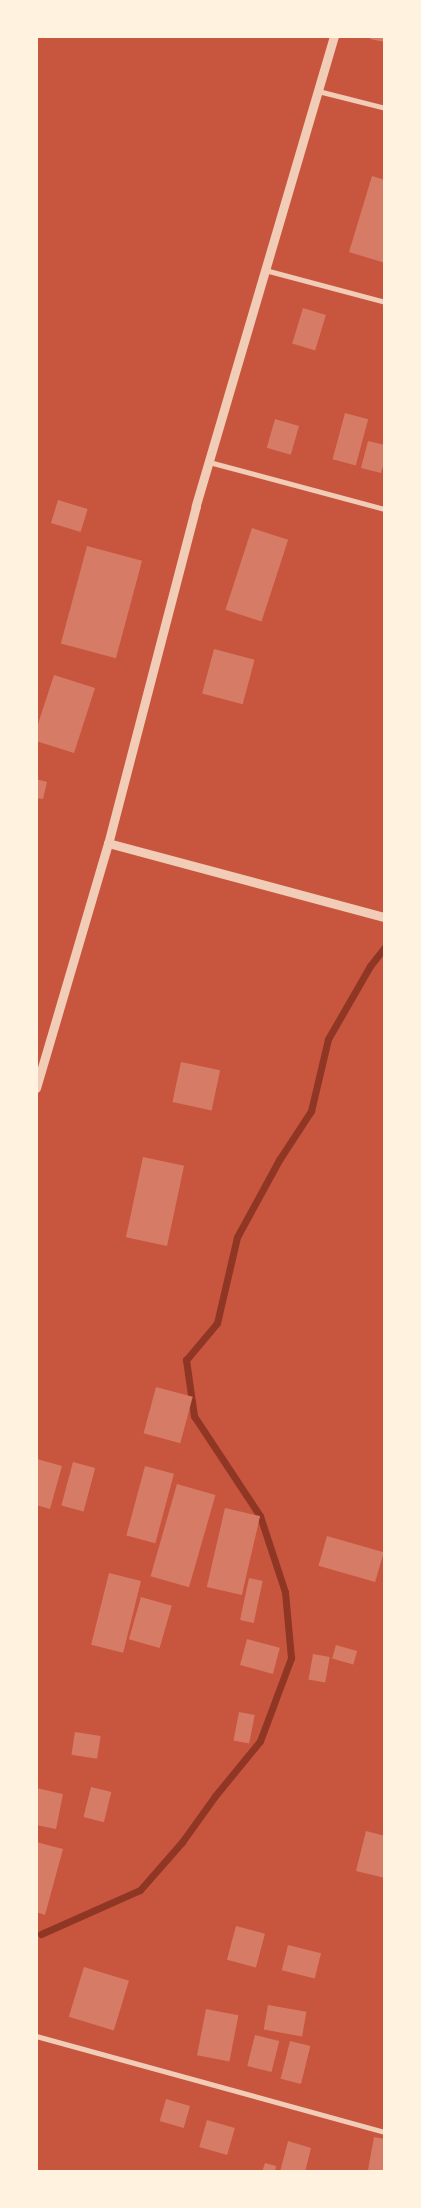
<!DOCTYPE html>
<html>
<head>
<meta charset="utf-8">
<style>
  body { margin:0 }
  #map { position:relative; width:421px; height:2208px; overflow:hidden; background:#c8553d; font-family:Manrope,sans-serif }
  div>[style] { position:absolute }
  .stream>* { height:7px; margin:-3.5px; padding:0 3.5px; transform-origin:3.5px; border-radius:3.5px; background:#8f3625 }
  .building>* { inset:0; background:#d67c66; transform-origin:0 0 }
  .minor>* { height:5px; margin:-2.5px; padding:0 2.5px; transform-origin:2.5px; border-radius:2.5px; background:#f1ccb7 }
  .tertiary>* { height:9px; margin:-4.5px; padding:0 4.5px; transform-origin:4.5px; border-radius:4.5px; background:#f1ccb7 }
  span { translate:-50% -50%; white-space:nowrap; text-align:center; line-height:1.15; -webkit-text-stroke:4px #fff3e0; paint-order:stroke }
  .frame { position:absolute; inset:0; border:38px solid #fff3e0; pointer-events:none }
</style>
</head>
<body>
<div id="map">
  <div class="stream">
    <div style="left:41px;top:1934px;width:108px;rotate:-24deg"></div>
    <div style="left:140px;top:1890px;width:64px;rotate:-48.8deg"></div>
    <div style="left:182px;top:1842px;width:57px;rotate:-54.3deg"></div>
    <div style="left:215px;top:1796px;width:71px;rotate:-50.7deg"></div>
    <div style="left:260px;top:1741px;width:89px;rotate:-69.5deg"></div>
    <div style="left:291px;top:1658px;width:66px;rotate:-95.2deg"></div>
    <div style="left:285px;top:1592px;width:80px;rotate:-108.2deg"></div>
    <div style="left:260px;top:1516px;width:120px;rotate:-123.4deg"></div>
    <div style="left:194px;top:1416px;width:57px;rotate:-98.1deg"></div>
    <div style="left:186px;top:1360px;width:48px;rotate:-50deg"></div>
    <div style="left:217px;top:1323px;width:88px;rotate:-76.9deg"></div>
    <div style="left:237px;top:1237px;width:88px;rotate:-61.4deg"></div>
    <div style="left:279px;top:1160px;width:59px;rotate:-56.9deg"></div>
    <div style="left:311px;top:1111px;width:74px;rotate:-76.7deg"></div>
    <div style="left:328px;top:1039px;width:84px;rotate:-60.1deg"></div>
    <div style="left:370px;top:966px;width:24px;rotate:-52deg"></div>
  </div>
  <div class="building">
    <div style="clip-path:polygon(371px 36px,385px 36px,385px 42px,370px 39px)"></div>
    <div style="clip-path:polygon(372px 176px,385px 180px,385px 263px,349px 252px)"></div>
    <div style="left:303px;top:308px;width:24px;height:37px;rotate:17deg"></div>
    <div style="left:345px;top:413px;width:24px;height:48px;rotate:15deg"></div>
    <div style="left:275px;top:419px;width:25px;height:30px;rotate:16deg"></div>
    <div style="clip-path:polygon(368px 441px,385px 445px,385px 459px,381px 473px,361px 468px)"></div>
    <div style="left:58px;top:500px;width:31px;height:24px;rotate:17deg"></div>
    <div style="left:252px;top:528px;width:38px;height:86px;rotate:18deg"></div>
    <div style="left:87px;top:546px;width:57px;height:101px;rotate:15deg"></div>
    <div style="left:214px;top:649px;width:42px;height:46px;rotate:15deg"></div>
    <div style="clip-path:polygon(54px 675px,95px 688px,74px 753px,36px 741px,36px 730px)"></div>
    <div style="clip-path:polygon(36px 779px,47px 782px,43px 799px,36px 798px)"></div>
    <div style="left:181px;top:1062px;width:40px;height:41px;rotate:12deg"></div>
    <div style="left:143px;top:1157px;width:42px;height:82px;rotate:12deg"></div>
    <div style="left:156px;top:1387px;width:38px;height:48px;rotate:15deg"></div>
    <div style="clip-path:polygon(37px 1459px,62px 1466px,50px 1509px,36px 1505px)"></div>
    <div style="left:73px;top:1462px;width:23px;height:45px;rotate:15deg"></div>
    <div style="left:145px;top:1466px;width:30px;height:72px;rotate:15deg"></div>
    <div style="left:177px;top:1484px;width:40px;height:96px;rotate:16deg"></div>
    <div style="left:225px;top:1508px;width:36px;height:81px;rotate:13deg"></div>
    <div style="left:327px;top:1536px;width:59px;height:31px;rotate:16deg"></div>
    <div style="left:109px;top:1573px;width:33px;height:74px;rotate:14deg"></div>
    <div style="left:249px;top:1578px;width:14px;height:43px;rotate:12deg"></div>
    <div style="left:141px;top:1597px;width:32px;height:44px;rotate:16deg"></div>
    <div style="left:247px;top:1639px;width:34px;height:27px;rotate:15deg"></div>
    <div style="left:336px;top:1645px;width:22px;height:14px;rotate:16deg"></div>
    <div style="left:313px;top:1654px;width:17px;height:26px;rotate:10deg"></div>
    <div style="left:239px;top:1712px;width:16px;height:29px;rotate:11deg"></div>
    <div style="left:75px;top:1732px;width:26px;height:23px;rotate:9deg"></div>
    <div style="left:91px;top:1787px;width:21px;height:31px;rotate:14deg"></div>
    <div style="clip-path:polygon(36px 1788px,63px 1794px,56px 1829px,36px 1825px)"></div>
    <div style="clip-path:polygon(366px 1831px,385px 1836px,385px 1878px,356px 1871px)"></div>
    <div style="clip-path:polygon(36px 1842px,63px 1849px,45px 1915px,36px 1912px)"></div>
    <div style="left:236px;top:1926px;width:30px;height:35px;rotate:15deg"></div>
    <div style="left:288px;top:1945px;width:34px;height:26px;rotate:14deg"></div>
    <div style="left:84px;top:1967px;width:47px;height:52px;rotate:17deg"></div>
    <div style="left:268px;top:2005px;width:39px;height:25px;rotate:10deg"></div>
    <div style="left:206px;top:2009px;width:33px;height:47px;rotate:11deg"></div>
    <div style="left:255px;top:2035px;width:25px;height:32px;rotate:14deg"></div>
    <div style="left:290px;top:2041px;width:21px;height:39px;rotate:14deg"></div>
    <div style="left:166px;top:2099px;width:25px;height:23px;rotate:16deg"></div>
    <div style="left:207px;top:2120px;width:29px;height:28px;rotate:16deg"></div>
    <div style="clip-path:polygon(374px 2137px,385px 2139px,385px 2172px,368px 2170px)"></div>
    <div style="clip-path:polygon(288px 2141px,311px 2148px,305px 2172px,280px 2172px)"></div>
    <div style="clip-path:polygon(265px 2163px,276px 2166px,275px 2172px,262px 2172px)"></div>
  </div>
  <div class="minor">
    <div style="left:318px;top:91px;width:69px;rotate:14.2deg"></div>
    <div style="left:265px;top:270px;width:124px;rotate:14.9deg"></div>
    <div style="left:209px;top:462px;width:182px;rotate:15deg"></div>
    <div style="left:36px;top:2036px;width:362px;rotate:15.4deg"></div>
  </div>
  <div class="tertiary">
    <div style="left:334px;top:36px;width:490px;rotate:106.4deg"></div>
    <div style="left:196px;top:506px;width:348px;rotate:104.6deg"></div>
    <div style="left:108px;top:843px;width:287px;rotate:15deg"></div>
    <div style="left:36px;top:1088px;width:255px;rotate:-73.6deg"></div>
  </div>
  <div class="frame"></div>
</div>
</body>
</html>
